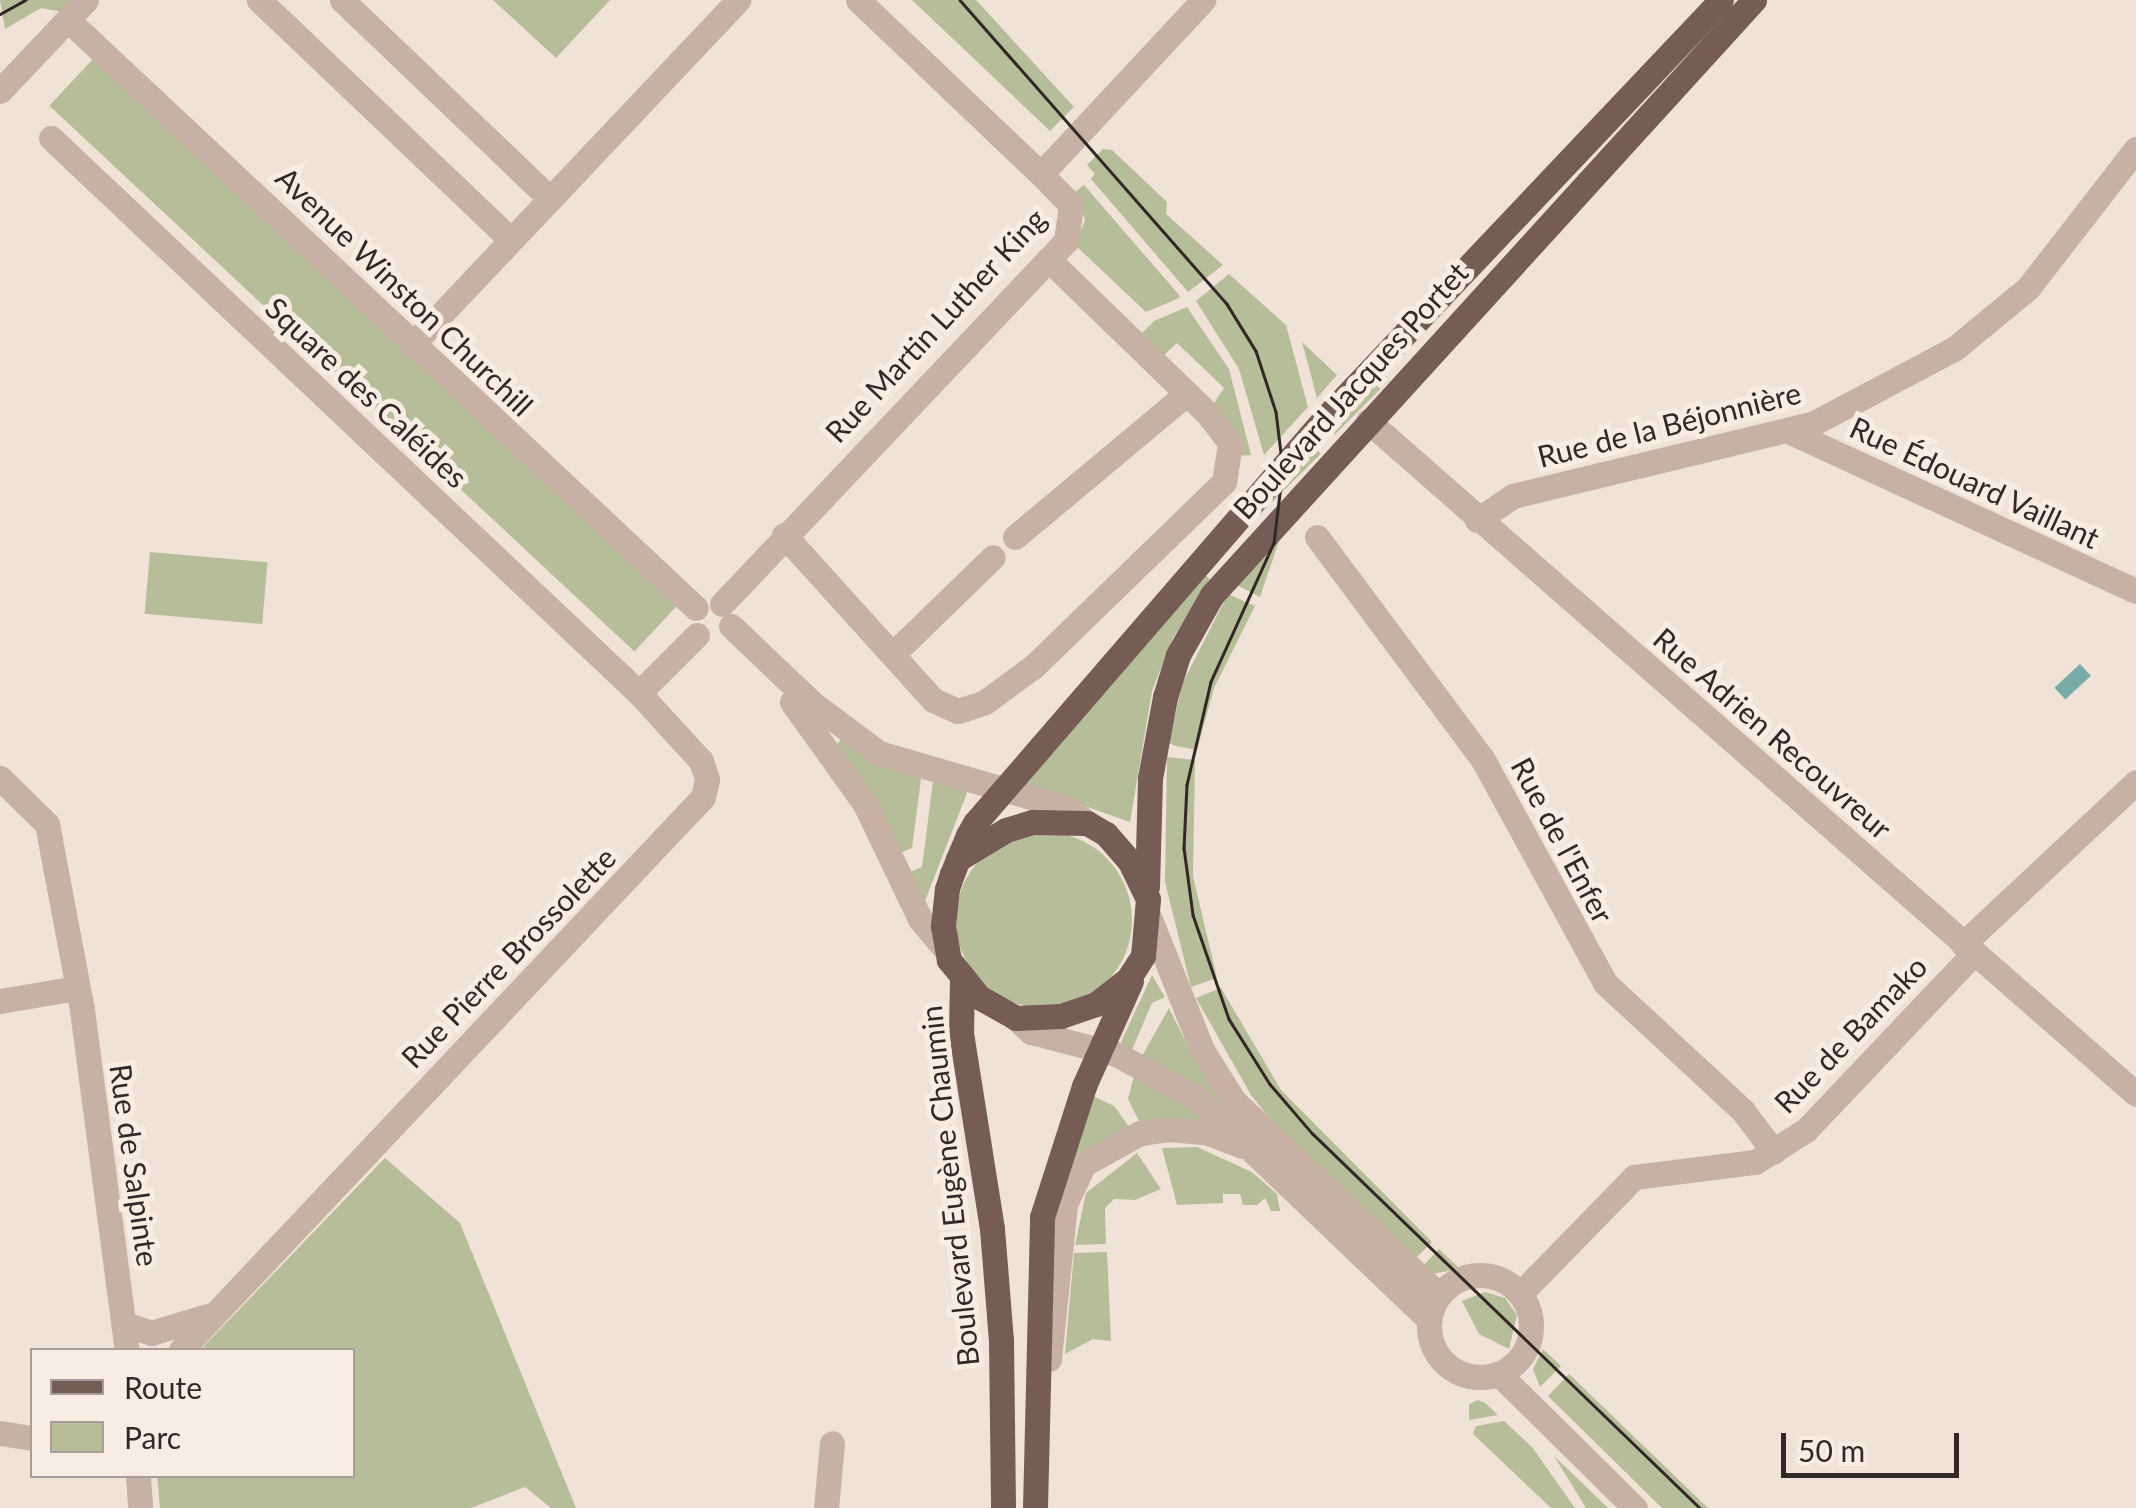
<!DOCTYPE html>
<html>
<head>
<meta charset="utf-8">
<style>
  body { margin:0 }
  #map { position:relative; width:2136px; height:1508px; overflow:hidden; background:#f0e2d7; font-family:Lato,sans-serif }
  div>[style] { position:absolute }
  .green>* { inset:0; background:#b5be98; transform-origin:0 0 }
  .round { border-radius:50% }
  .water>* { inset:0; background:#77aca8; transform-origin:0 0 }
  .minor>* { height:25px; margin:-12.5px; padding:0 12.5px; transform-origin:12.5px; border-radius:12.5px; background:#c7b0a4 }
  .minor>.ring { margin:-12.5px; padding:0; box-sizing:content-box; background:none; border:25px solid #c7b0a4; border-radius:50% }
  .major>* { height:25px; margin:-12.5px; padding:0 12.5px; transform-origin:12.5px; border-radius:12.5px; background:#755d56 }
  .tram>* { height:2.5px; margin:-1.25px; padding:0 1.25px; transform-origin:1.25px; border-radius:1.25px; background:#332825 }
  span { translate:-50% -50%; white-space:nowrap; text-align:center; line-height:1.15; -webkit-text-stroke:10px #f8ece3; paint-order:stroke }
  .street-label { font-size:30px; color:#332825 }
  .legend { position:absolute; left:30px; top:1348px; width:325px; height:130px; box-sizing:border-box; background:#f8ece3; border:2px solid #a99e97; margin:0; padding:12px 18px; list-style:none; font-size:30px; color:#332825 }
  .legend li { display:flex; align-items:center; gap:20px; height:50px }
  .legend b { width:50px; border:2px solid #a99e97 }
  .scale { position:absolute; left:1781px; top:1433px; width:178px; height:45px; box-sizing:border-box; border:5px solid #332825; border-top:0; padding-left:12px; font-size:30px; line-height:35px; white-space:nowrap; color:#332825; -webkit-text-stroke:8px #f8ece3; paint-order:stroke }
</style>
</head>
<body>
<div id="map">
  <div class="green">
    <div style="clip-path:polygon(0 0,73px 0,62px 12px,41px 8px,5px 29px)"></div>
    <div style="clip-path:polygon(493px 0,610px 0,556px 58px)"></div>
    <div style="clip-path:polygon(912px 0,976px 0,1074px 107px,1050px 131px)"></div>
    <div style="left:93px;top:59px;width:800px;height:64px;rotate:43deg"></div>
    <div style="clip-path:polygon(1103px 149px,1112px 150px,1167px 202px,1166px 214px,1223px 265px,1188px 292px,1091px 179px,1095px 174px,1087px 165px)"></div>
    <div style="clip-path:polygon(1084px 185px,1180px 296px,1179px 298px,1146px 312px,1075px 245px,1085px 220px,1075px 192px)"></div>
    <div style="clip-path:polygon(1229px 274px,1286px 325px,1308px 407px,1264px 455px,1239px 369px,1196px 301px)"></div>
    <div style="clip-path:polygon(1187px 307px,1229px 369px,1251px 455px,1238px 456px,1214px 403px,1224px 388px,1177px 343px,1163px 356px,1141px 334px,1154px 321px)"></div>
    <div style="clip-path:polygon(1302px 342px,1337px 375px,1317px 398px)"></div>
    <div style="left:1384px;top:374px;width:8px;height:78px;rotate:45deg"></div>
    <div style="left:1315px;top:448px;width:8px;height:88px;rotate:45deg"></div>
    <div style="clip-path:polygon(1282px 532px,1260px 597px,1235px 584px)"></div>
    <div style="left:150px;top:552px;width:118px;height:62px;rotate:5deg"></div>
    <div style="clip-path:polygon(1201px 572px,1210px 579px,1173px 638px,1152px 691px,1130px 822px,1025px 785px,1027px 775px)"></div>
    <div style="clip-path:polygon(1228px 594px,1255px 606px,1214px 688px,1197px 750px,1176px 746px,1169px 743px,1182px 684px)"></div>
    <div style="clip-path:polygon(843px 738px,921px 779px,912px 848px,900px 853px,837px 744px)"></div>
    <div style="clip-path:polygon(1167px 757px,1195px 760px,1193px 876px,1217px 978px,1191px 987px,1165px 882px)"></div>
    <div style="clip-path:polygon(933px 781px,963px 786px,967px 793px,925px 901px,907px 873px,922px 867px)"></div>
    <div class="round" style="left:956px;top:832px;width:176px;height:176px"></div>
    <div style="clip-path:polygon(1152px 975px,1165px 997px,1152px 1003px,1131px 1052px,1121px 1042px)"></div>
    <div style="clip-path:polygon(1221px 988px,1281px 1090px,1432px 1242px,1416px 1258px,1278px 1129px,1251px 1095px,1196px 998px)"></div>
    <div style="clip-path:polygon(1169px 1008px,1194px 1059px,1261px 1139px,1142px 1056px)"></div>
    <div style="clip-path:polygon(1135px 1072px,1208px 1120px,1141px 1125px,1128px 1099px)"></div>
    <div style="clip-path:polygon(1093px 1096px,1114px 1106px,1130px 1128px,1071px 1170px)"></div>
    <div style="clip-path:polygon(1197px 1147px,1252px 1172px,1277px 1194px,1280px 1211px,1271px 1211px,1265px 1198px,1257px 1205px,1243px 1205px,1240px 1194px,1223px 1194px,1223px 1203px,1177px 1205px,1162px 1148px)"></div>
    <div style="clip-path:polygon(1137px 1153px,1161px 1189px,1135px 1200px,1114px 1199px,1105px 1208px,1106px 1244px,1075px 1245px,1086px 1193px)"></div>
    <div style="clip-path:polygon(385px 1158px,460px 1223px,576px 1508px,551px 1508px,525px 1487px,471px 1508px,160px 1508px,157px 1476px,352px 1476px,352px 1350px,200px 1350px)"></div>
    <div style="clip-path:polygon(1439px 1249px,1460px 1269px,1431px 1274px,1423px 1266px)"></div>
    <div style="clip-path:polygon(1107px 1252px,1111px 1341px,1093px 1339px,1065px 1354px,1074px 1253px)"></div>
    <div style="clip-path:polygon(1485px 1292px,1505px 1298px,1517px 1315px,1509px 1349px,1479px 1334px,1462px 1301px)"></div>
    <div style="clip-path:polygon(1543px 1349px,1561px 1366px,1540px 1387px,1533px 1369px)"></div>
    <div style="clip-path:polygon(1569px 1374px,1708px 1508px,1662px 1508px,1548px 1396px)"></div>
    <div style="clip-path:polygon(1478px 1400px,1485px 1403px,1498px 1415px,1469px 1420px,1469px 1404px)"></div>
    <div style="clip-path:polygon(1504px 1421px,1532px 1447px,1575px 1508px,1551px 1508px,1473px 1434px,1476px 1426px)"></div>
    <div style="clip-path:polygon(1554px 1456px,1608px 1508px,1586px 1508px)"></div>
  </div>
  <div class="water">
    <div style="left:2080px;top:664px;width:16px;height:35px;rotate:47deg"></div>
  </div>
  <div class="minor">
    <div style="left:259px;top:0;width:348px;rotate:43.6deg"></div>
    <div style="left:342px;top:0;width:288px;rotate:43.7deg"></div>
    <div style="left:858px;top:0;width:253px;rotate:43.6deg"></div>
    <div style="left:68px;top:20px;width:860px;rotate:43.12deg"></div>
    <div style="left:0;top:91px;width:125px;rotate:-46.6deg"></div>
    <div style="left:51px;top:138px;width:809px;rotate:43.35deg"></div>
    <div style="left:412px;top:345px;width:475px;rotate:-46.6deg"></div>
    <div style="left:1368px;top:421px;width:1021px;rotate:41.23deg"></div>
    <div style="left:1788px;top:431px;width:383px;rotate:24.7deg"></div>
    <div style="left:1477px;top:520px;width:43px;rotate:-33.7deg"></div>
    <div style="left:1513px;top:496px;width:310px;rotate:-13.6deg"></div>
    <div style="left:1814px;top:423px;width:158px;rotate:-27.9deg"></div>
    <div style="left:1954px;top:349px;width:96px;rotate:-39.5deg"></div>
    <div style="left:2028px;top:288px;width:176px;rotate:-52.2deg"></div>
    <div style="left:784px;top:535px;width:222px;rotate:47.9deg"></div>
    <div style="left:933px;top:700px;width:27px;rotate:24deg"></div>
    <div style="left:958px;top:711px;width:28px;rotate:-18deg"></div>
    <div style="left:985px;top:702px;width:61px;rotate:-36.3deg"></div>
    <div style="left:1034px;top:666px;width:264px;rotate:-44.1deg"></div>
    <div style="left:1224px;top:482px;width:39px;rotate:-81deg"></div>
    <div style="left:1230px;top:443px;width:35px;rotate:-127deg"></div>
    <div style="left:1209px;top:415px;width:224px;rotate:-135.9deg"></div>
    <div style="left:1015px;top:537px;width:224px;rotate:-39.9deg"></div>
    <div style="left:1317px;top:537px;width:276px;rotate:53.3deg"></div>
    <div style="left:1482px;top:758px;width:256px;rotate:61.3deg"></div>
    <div style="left:1605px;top:983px;width:188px;rotate:42.8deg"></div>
    <div style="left:1743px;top:1111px;width:51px;rotate:52.9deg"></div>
    <div style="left:722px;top:604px;width:500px;rotate:-46.54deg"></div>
    <div style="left:1066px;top:241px;width:36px;rotate:-82deg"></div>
    <div style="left:1071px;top:205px;width:43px;rotate:-134.1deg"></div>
    <div style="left:1041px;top:174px;width:238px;rotate:-47deg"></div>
    <div style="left:731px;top:626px;width:112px;rotate:43.5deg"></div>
    <div style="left:812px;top:703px;width:84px;rotate:36.7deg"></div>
    <div style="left:879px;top:753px;width:197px;rotate:16.2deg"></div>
    <div style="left:1068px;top:808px;width:24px;rotate:38deg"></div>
    <div style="left:895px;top:652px;width:136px;rotate:-44.1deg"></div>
    <div style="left:792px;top:702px;width:125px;rotate:54.4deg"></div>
    <div style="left:865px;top:804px;width:127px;rotate:64.4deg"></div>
    <div style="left:920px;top:919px;width:38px;rotate:50deg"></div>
    <div style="left:0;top:778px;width:66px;rotate:44.4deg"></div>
    <div style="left:47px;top:824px;width:16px;rotate:79deg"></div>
    <div style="left:50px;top:840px;width:173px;rotate:79.3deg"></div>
    <div style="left:82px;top:1010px;width:343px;rotate:82.5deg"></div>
    <div style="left:1148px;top:914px;width:146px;rotate:68.3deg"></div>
    <div style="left:1202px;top:1050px;width:60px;rotate:57.9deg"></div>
    <div style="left:1234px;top:1101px;width:282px;rotate:43.4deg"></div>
    <div style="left:1963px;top:944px;width:237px;rotate:-43.1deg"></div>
    <div style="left:0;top:1001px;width:78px;rotate:-9.6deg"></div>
    <div style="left:1016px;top:1018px;width:21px;rotate:43deg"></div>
    <div style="left:1031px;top:1032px;width:88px;rotate:14.5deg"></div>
    <div style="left:1116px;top:1054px;width:92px;rotate:28.5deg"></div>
    <div style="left:1197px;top:1098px;width:321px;rotate:43.7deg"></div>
    <div class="ring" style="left:1429px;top:1275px;width:77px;height:77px"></div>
    <div style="left:1520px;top:1294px;width:163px;rotate:-45.7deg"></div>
    <div style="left:1634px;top:1177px;width:122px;rotate:-7.1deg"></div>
    <div style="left:1755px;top:1162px;width:60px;rotate:-32.1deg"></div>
    <div style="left:1806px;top:1130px;width:244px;rotate:-46.5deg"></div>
    <div style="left:124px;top:1324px;width:28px;rotate:18deg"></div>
    <div style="left:151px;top:1333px;width:59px;rotate:-16.9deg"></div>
    <div style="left:181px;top:1350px;width:760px;rotate:-46.65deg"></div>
    <div style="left:703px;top:797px;width:18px;rotate:-77deg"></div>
    <div style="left:707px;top:779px;width:19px;rotate:-108deg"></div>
    <div style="left:701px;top:761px;width:92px;rotate:-132.4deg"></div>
    <div style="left:639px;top:693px;width:82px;rotate:-45deg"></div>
    <div style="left:1049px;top:1359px;width:156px;rotate:-84.1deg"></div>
    <div style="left:1065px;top:1204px;width:44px;rotate:-64.6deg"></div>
    <div style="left:1084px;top:1164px;width:64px;rotate:-29deg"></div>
    <div style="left:1140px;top:1133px;width:28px;rotate:-8deg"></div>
    <div style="left:1168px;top:1129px;width:38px;rotate:5deg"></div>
    <div style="left:1206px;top:1132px;width:39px;rotate:21deg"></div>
    <div style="left:1499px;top:1374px;width:191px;rotate:44.6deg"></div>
    <div style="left:0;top:1433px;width:32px;rotate:9deg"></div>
    <div style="left:138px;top:1476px;width:32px;rotate:86deg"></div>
    <div style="left:826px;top:1508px;width:65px;rotate:-84.7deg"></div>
  </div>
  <div class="major">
    <div style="left:958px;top:859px;width:56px;rotate:-31.1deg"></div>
    <div style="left:1006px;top:830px;width:28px;rotate:-17deg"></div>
    <div style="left:1033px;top:822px;width:54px;rotate:1.1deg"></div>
    <div style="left:1087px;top:823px;width:22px;rotate:30deg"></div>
    <div style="left:1106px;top:834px;width:37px;rotate:49deg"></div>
    <div style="left:1130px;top:862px;width:41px;rotate:64.1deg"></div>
    <div style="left:1148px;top:899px;width:57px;rotate:95deg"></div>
    <div style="left:1143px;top:956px;width:27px;rotate:123deg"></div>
    <div style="left:1128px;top:979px;width:41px;rotate:142deg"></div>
    <div style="left:1096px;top:1004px;width:37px;rotate:161deg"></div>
    <div style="left:1061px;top:1016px;width:45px;rotate:177.5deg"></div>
    <div style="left:1016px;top:1018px;width:43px;rotate:-150.4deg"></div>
    <div style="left:979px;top:997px;width:48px;rotate:-129deg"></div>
    <div style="left:949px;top:960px;width:35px;rotate:-100deg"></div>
    <div style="left:943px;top:926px;width:37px;rotate:-84deg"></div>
    <div style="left:947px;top:889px;width:16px;rotate:-72deg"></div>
    <div style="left:952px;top:874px;width:16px;rotate:-68deg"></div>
    <div style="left:958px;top:859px;width:26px;rotate:-67deg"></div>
    <div style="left:968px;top:835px;width:14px;rotate:-60deg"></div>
    <div style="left:975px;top:823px;width:537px;rotate:-49.16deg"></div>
    <div style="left:1326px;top:417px;width:574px;rotate:-46.55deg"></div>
    <div style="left:1147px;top:887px;width:109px;rotate:-88.4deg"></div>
    <div style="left:1150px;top:778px;width:82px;rotate:-79.5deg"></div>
    <div style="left:1165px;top:697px;width:44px;rotate:-72.8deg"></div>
    <div style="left:1178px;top:655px;width:69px;rotate:-60.5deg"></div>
    <div style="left:1212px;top:595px;width:805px;rotate:-47.67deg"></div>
    <div style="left:962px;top:978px;width:55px;rotate:91deg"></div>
    <div style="left:961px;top:1033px;width:198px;rotate:81deg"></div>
    <div style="left:992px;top:1229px;width:112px;rotate:85.4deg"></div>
    <div style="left:1001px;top:1341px;width:167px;rotate:89.3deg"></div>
    <div style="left:1035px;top:1508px;width:291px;rotate:-88.6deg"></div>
    <div style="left:1042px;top:1217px;width:138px;rotate:-72.2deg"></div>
    <div style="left:1084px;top:1086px;width:115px;rotate:-65.9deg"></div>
  </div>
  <div class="tram">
    <div style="left:960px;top:0;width:405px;rotate:48.7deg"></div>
    <div style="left:1227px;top:304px;width:55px;rotate:58.3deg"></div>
    <div style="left:1256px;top:351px;width:64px;rotate:71.8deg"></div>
    <div style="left:1276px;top:412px;width:57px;rotate:83deg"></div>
    <div style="left:1283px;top:469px;width:75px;rotate:96.9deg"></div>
    <div style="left:1274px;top:543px;width:153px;rotate:114.4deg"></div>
    <div style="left:1211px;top:682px;width:106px;rotate:103.1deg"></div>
    <div style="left:1187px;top:785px;width:63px;rotate:92.7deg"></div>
    <div style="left:1184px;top:848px;width:68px;rotate:82.3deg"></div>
    <div style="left:1193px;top:915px;width:110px;rotate:70.9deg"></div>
    <div style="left:1229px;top:1019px;width:77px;rotate:57.8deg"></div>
    <div style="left:1270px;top:1084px;width:65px;rotate:49.4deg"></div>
    <div style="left:1312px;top:1133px;width:540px;rotate:44.02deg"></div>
    <div style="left:0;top:14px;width:29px;rotate:-29deg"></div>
  </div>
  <div class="street-label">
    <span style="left:405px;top:291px;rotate:44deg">Avenue Winston Churchill</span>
    <span style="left:935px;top:325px;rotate:-47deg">Rue Martin Luther King</span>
    <span style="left:1350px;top:390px;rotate:-48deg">Boulevard Jacques Portet</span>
    <span style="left:367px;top:392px;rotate:43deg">Square des Caléides</span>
    <span style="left:1669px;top:424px;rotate:-14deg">Rue de la Béjonnière</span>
    <span style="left:1975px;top:482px;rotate:25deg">Rue Édouard Vaillant</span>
    <span style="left:1773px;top:733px;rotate:41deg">Rue Adrien Recouvreur</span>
    <span style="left:1563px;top:840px;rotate:62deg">Rue de l'Enfer</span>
    <span style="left:508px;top:957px;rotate:-46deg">Rue Pierre Brossolette</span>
    <span style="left:1850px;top:1034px;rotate:-46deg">Rue de Bamako</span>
    <span style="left:135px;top:1165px;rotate:82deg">Rue de Salpinte</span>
    <span style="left:949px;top:1186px;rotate:-96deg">Boulevard Eugène Chaumin</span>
  </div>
  <ul class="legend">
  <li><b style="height:12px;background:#755d56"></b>Route</li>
  <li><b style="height:28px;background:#b5be98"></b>Parc</li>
  </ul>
  <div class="scale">50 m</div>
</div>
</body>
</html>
